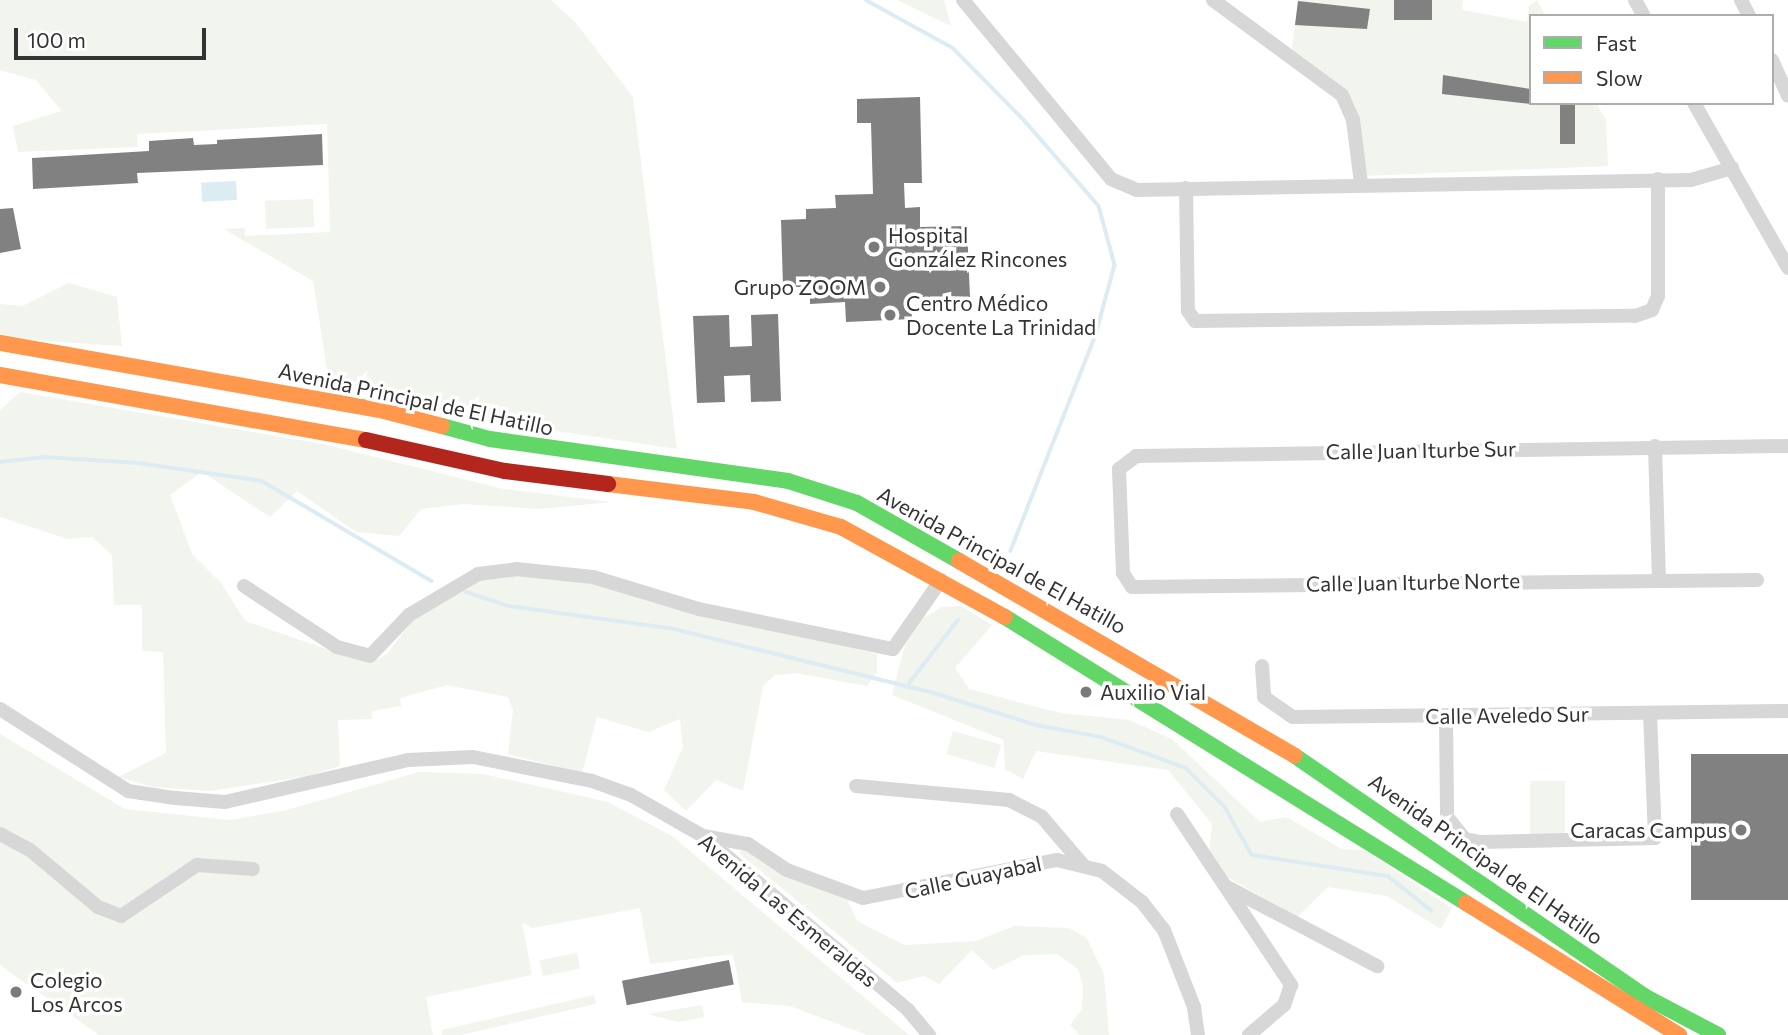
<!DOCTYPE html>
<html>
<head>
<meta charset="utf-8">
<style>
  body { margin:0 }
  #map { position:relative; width:1788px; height:1035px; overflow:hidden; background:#fff; font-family:Commissioner,sans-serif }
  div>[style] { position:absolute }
  .green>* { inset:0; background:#f1f5ed; transform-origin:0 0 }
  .water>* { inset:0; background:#ddebf3; transform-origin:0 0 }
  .stream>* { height:3.5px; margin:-1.75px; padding:0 1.75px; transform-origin:1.75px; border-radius:1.75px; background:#ddebf3 }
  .building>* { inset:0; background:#818181; transform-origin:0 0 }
  .street>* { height:14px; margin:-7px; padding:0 7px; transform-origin:7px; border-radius:7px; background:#d7d7d7 }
  .fast>* { height:16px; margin:-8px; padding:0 8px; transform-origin:8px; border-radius:8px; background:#63d668 }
  .slow>* { height:16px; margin:-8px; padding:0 8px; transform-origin:8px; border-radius:8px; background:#ff974d }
  .jam>* { height:16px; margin:-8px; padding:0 8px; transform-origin:8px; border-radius:8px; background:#b3261e }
  .dots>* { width:19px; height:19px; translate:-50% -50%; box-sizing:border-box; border:4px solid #fff; border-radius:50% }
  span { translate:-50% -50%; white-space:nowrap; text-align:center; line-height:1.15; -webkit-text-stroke:7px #fff; paint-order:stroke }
  .poi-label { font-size:21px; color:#333 }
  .left { translate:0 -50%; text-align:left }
  .right { translate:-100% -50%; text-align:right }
  .street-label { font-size:21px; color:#333 }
  .legend { position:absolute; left:1529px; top:14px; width:245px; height:91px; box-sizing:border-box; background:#fff; border:2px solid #adadad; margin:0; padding:9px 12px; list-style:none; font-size:21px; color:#333 }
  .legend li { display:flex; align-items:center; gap:14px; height:35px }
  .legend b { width:35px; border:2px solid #adadad }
  .scale { position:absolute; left:14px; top:28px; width:192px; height:32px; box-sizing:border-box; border:4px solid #333; border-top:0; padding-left:9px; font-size:21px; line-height:24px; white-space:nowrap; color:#333; -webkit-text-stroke:5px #fff; paint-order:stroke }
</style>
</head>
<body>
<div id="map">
  <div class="green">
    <div style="clip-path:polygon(0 0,551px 0,575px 22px,633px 97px,677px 449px,482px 420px,329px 381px,313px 281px,224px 229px,245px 228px,245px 236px,330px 232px,327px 124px,137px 134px,138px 147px,18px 152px,13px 126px,62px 111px,36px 80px,0 70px)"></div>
    <div style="clip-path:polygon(897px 0,944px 0,951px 26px)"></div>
    <div style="clip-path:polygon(1298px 0,1463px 0,1462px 10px,1527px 22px,1529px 6px,1537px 0,1546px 16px,1531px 16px,1531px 103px,1596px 103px,1606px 120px,1608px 166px,1363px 176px,1355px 105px,1292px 50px)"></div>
    <div style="left:313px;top:199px;width:28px;height:48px;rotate:88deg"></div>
    <div style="clip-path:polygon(69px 283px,117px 297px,122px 346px,0 338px,0 304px,23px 306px)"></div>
    <div style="clip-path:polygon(20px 392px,323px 444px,503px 489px,611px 502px,540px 509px,464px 504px,421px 509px,399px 536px,356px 532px,297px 491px,270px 517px,202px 472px,170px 495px,192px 554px,221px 583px,245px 621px,335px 652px,371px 663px,387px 654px,413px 620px,482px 579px,522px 573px,585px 581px,877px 654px,877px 672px,867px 686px,796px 673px,775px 675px,763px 686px,743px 791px,716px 780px,686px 811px,664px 790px,683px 747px,680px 719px,648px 732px,597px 717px,582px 773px,508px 754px,513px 710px,508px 697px,447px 685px,400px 698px,401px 706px,372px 711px,372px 719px,338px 720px,340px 766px,308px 776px,211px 791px,153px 787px,118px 777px,166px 753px,163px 652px,142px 651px,142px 605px,114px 605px,112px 555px,92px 537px,68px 539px,0 517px,0 410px)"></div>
    <div style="clip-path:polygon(961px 606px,992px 625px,955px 668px,969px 689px,1060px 713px,1129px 720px,1172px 739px,1260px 822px,1286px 817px,1342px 849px,1363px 850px,1452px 908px,1441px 929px,1387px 896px,1328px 887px,1297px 917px,1208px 866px,1212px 824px,1168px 770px,1036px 751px,1023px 779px,1005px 769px,1004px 740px,892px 695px,905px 645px,922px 619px,942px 607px)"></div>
    <div style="left:953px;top:731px;width:50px;height:24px;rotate:16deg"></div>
    <div style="clip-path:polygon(0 734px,125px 809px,230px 820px,287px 810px,419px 772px,483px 774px,608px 802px,672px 836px,909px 1035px,867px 1035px,790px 1006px,742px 1002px,733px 954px,650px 964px,640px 908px,533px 928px,522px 922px,532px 975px,426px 997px,433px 1035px,99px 1035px,0 965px)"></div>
    <div style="left:1565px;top:781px;width:53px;height:35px;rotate:90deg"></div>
    <div style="clip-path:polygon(748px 844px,845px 894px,857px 921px,905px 945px,976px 941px,1015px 926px,1068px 928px,1086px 937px,1104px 974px,1109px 1035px,1080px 1035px,1070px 1025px,1082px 1009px,1083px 986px,1078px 969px,1057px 954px,1024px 955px,993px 970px,972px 950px,939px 984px,924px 976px,897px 983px,739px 853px)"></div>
    <div style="left:577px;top:953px;width:16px;height:38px;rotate:79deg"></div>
    <div style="left:594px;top:995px;width:9px;height:157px;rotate:77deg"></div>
    <div style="clip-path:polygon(702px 1005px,705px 1017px,678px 1022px,648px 1014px)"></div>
  </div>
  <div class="water">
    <div style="left:236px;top:181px;width:19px;height:35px;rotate:87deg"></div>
  </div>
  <div class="stream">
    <div style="left:866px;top:0;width:99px;rotate:28.9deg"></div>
    <div style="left:953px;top:48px;width:101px;rotate:45.4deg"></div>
    <div style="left:1024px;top:120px;width:114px;rotate:48.9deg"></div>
    <div style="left:1099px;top:206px;width:61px;rotate:74.8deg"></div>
    <div style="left:1115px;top:265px;width:73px;rotate:105.2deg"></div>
    <div style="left:1096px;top:335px;width:232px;rotate:111.5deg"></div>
    <div style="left:0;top:462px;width:44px;rotate:-6.5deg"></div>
    <div style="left:44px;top:457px;width:95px;rotate:3.6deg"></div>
    <div style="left:139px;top:463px;width:124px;rotate:8.3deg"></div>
    <div style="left:262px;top:481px;width:197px;rotate:30.5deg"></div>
    <div style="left:466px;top:592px;width:45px;rotate:18deg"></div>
    <div style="left:509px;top:606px;width:167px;rotate:7.9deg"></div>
    <div style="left:674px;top:629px;width:268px;rotate:13.8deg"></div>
    <div style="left:934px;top:693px;width:107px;rotate:17.4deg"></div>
    <div style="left:1036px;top:725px;width:66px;rotate:10.5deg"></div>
    <div style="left:1101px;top:737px;width:90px;rotate:20deg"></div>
    <div style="left:1186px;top:768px;width:55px;rotate:45deg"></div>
    <div style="left:1225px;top:807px;width:55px;rotate:60.6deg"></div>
    <div style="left:1252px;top:855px;width:138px;rotate:8.8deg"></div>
    <div style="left:1388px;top:876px;width:55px;rotate:38.3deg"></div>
    <div style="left:906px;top:687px;width:85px;rotate:-52.2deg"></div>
  </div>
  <div class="building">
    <div style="left:1394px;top:0;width:38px;height:20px"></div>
    <div style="clip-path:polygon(1298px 1px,1370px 9px,1367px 29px,1295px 25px)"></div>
    <div style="clip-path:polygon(1443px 75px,1531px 89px,1531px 104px,1442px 94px)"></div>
    <div style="clip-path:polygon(920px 97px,922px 183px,904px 183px,905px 208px,920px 207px,920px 227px,967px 226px,970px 297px,911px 299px,912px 319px,846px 322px,845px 302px,810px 304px,810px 293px,802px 293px,802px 287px,783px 287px,781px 220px,806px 219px,806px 209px,836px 208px,835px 195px,873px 194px,871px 123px,857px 123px,857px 99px)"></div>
    <div style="left:1560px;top:103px;width:15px;height:41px"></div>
    <div style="clip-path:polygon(322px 134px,323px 165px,137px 173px,138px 183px,33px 189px,32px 158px,149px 151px,149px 141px,193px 138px,194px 145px,217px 144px,217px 140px)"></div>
    <div style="clip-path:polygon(13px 208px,21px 249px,0 253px,0 209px)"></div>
    <div style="clip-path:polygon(778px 314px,781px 401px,751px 402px,750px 375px,724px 376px,725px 402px,697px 403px,693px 316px,729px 315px,730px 347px,752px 346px,751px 315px)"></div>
    <div style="left:1788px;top:754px;width:146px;height:97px;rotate:90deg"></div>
    <div style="left:729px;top:960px;width:25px;height:109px;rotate:79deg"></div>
  </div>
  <div class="street">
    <div style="left:963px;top:0;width:232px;rotate:50.4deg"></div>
    <div style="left:1111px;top:179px;width:28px;rotate:23deg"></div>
    <div style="left:1137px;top:190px;width:554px;rotate:-1.03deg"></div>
    <div style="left:1691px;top:180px;width:43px;rotate:-16.3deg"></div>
    <div style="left:1213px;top:0;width:160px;rotate:36.4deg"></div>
    <div style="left:1342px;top:95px;width:27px;rotate:66deg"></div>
    <div style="left:1353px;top:120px;width:64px;rotate:82.8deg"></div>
    <div style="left:1635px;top:0;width:18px;rotate:61deg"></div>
    <div style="left:1741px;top:0;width:18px;rotate:63deg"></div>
    <div style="left:1772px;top:60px;width:39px;rotate:66deg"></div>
    <div style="left:1694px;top:103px;width:190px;rotate:60.3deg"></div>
    <div style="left:1186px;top:188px;width:123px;rotate:89.1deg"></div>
    <div style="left:1188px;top:311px;width:12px;rotate:55deg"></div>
    <div style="left:1195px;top:321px;width:440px;rotate:-0.7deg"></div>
    <div style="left:1635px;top:316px;width:18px;rotate:-19deg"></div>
    <div style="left:1652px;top:310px;width:15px;rotate:-67deg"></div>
    <div style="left:1658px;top:296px;width:117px;rotate:-90deg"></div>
    <div style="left:1655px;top:446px;width:132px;rotate:88.3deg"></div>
    <div style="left:1757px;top:580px;width:625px;rotate:179.36deg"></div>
    <div style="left:1132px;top:587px;width:17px;rotate:-123deg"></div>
    <div style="left:1123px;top:573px;width:104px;rotate:-92.2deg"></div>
    <div style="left:1119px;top:469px;width:21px;rotate:-37deg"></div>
    <div style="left:1136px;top:456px;width:652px;rotate:-0.88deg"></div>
    <div style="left:244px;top:586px;width:111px;rotate:33.3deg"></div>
    <div style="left:337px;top:647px;width:34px;rotate:15deg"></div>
    <div style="left:370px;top:656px;width:57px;rotate:-46.4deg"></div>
    <div style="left:409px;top:615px;width:80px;rotate:-30.7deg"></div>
    <div style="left:478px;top:574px;width:38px;rotate:-7deg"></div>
    <div style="left:516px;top:569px;width:77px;rotate:5.9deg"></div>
    <div style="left:593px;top:577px;width:111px;rotate:16.8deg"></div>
    <div style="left:699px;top:609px;width:198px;rotate:11.7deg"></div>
    <div style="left:893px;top:649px;width:84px;rotate:-55.2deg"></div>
    <div style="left:1262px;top:666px;width:31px;rotate:86deg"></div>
    <div style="left:1264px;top:697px;width:35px;rotate:35deg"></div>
    <div style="left:1293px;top:717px;width:495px;rotate:-0.7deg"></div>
    <div style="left:0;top:709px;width:152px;rotate:32.6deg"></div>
    <div style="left:128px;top:791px;width:48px;rotate:8.5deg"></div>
    <div style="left:175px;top:798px;width:50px;rotate:4.6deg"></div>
    <div style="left:225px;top:802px;width:188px;rotate:-12.9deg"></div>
    <div style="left:408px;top:760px;width:65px;rotate:-2.6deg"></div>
    <div style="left:473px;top:757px;width:121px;rotate:11.4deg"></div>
    <div style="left:592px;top:781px;width:41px;rotate:19.7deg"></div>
    <div style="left:631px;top:795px;width:83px;rotate:29.7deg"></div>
    <div style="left:703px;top:836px;width:269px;rotate:40.3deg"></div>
    <div style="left:908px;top:1010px;width:33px;rotate:50deg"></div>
    <div style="left:1446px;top:716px;width:101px;rotate:89.4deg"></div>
    <div style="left:1447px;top:817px;width:28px;rotate:51deg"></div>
    <div style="left:1465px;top:839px;width:16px;rotate:11deg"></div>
    <div style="left:1481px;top:842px;width:174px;rotate:-1.3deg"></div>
    <div style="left:1655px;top:838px;width:125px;rotate:-92.3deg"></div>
    <div style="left:856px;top:786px;width:154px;rotate:5.2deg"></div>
    <div style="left:1009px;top:800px;width:37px;rotate:27deg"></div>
    <div style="left:1042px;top:817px;width:63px;rotate:49.5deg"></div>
    <div style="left:1177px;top:814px;width:206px;rotate:56.3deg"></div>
    <div style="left:1291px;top:985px;width:21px;rotate:109deg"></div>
    <div style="left:1284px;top:1005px;width:46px;rotate:139.4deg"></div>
    <div style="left:0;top:834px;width:34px;rotate:28deg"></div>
    <div style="left:30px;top:850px;width:89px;rotate:40deg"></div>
    <div style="left:98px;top:907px;width:25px;rotate:21deg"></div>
    <div style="left:121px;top:916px;width:92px;rotate:-33.9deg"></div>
    <div style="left:197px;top:865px;width:56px;rotate:4.1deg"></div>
    <div style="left:703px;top:836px;width:46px;rotate:10.1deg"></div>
    <div style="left:748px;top:844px;width:47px;rotate:33.7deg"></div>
    <div style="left:787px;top:870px;width:81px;rotate:20.2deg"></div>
    <div style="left:863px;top:898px;width:198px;rotate:-11.1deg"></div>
    <div style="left:1057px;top:860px;width:46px;rotate:13.7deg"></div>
    <div style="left:1102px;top:871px;width:51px;rotate:37.8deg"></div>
    <div style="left:1142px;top:902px;width:36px;rotate:52deg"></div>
    <div style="left:1164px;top:930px;width:83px;rotate:68.7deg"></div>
    <div style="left:1194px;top:1007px;width:28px;rotate:82deg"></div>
    <div style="left:1227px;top:887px;width:170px;rotate:27.8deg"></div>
  </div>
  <div class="fast">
    <div style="left:442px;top:426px;width:50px;rotate:15.2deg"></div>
    <div style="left:490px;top:439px;width:301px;rotate:8deg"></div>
    <div style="left:788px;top:481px;width:72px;rotate:17.7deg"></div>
    <div style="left:857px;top:503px;width:117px;rotate:29.6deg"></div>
    <div style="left:1005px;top:617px;width:543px;rotate:31.82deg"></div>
    <div style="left:1295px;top:756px;width:424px;rotate:34.5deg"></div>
    <div style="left:1644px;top:996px;width:84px;rotate:27.8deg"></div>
  </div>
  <div class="slow">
    <div style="left:0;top:343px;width:386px;rotate:10deg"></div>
    <div style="left:380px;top:410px;width:64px;rotate:14.5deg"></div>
    <div style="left:0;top:375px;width:372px;rotate:10.1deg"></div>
    <div style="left:608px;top:484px;width:147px;rotate:7deg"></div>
    <div style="left:754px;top:502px;width:91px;rotate:16deg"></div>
    <div style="left:841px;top:527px;width:187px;rotate:28.8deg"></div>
    <div style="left:959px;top:561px;width:388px;rotate:30.1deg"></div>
    <div style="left:1466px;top:903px;width:251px;rotate:31.8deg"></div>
  </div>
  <div class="jam">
    <div style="left:366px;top:440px;width:142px;rotate:12.6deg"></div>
    <div style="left:505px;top:471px;width:104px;rotate:7.2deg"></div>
  </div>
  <div class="dots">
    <div style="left:874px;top:247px;background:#7a7a7a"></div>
    <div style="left:880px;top:287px;background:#7a7a7a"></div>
    <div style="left:890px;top:315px;background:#7a7a7a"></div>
    <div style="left:1086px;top:692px;background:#7a7a7a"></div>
    <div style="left:1741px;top:830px;background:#7a7a7a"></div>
    <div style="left:16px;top:992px;background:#7a7a7a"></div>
  </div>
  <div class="poi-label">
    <span class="left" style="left:888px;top:247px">Hospital<br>González Rincones</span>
    <span class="right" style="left:866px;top:287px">Grupo ZOOM</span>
    <span class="left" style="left:906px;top:315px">Centro Médico<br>Docente La Trinidad</span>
    <span class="left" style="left:1100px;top:692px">Auxilio Vial</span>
    <span class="right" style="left:1727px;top:830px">Caracas Campus</span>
    <span class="left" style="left:30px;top:992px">Colegio<br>Los Arcos</span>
  </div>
  <div class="street-label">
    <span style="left:416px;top:399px;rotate:12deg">Avenida Principal de El Hatillo</span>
    <span style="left:1421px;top:450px;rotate:-1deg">Calle Juan Iturbe Sur</span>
    <span style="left:1002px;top:560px;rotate:29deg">Avenida Principal de El Hatillo</span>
    <span style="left:1413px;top:582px;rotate:-1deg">Calle Juan Iturbe Norte</span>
    <span style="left:1507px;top:715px;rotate:-1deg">Calle Aveledo Sur</span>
    <span style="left:1486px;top:859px;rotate:35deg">Avenida Principal de El Hatillo</span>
    <span style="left:973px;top:877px;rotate:-12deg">Calle Guayabal</span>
    <span style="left:788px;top:910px;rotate:40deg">Avenida Las Esmeraldas</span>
  </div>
  <ul class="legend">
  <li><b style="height:9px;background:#63d668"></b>Fast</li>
  <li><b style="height:9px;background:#ff974d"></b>Slow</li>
  </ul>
  <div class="scale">100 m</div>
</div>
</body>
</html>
